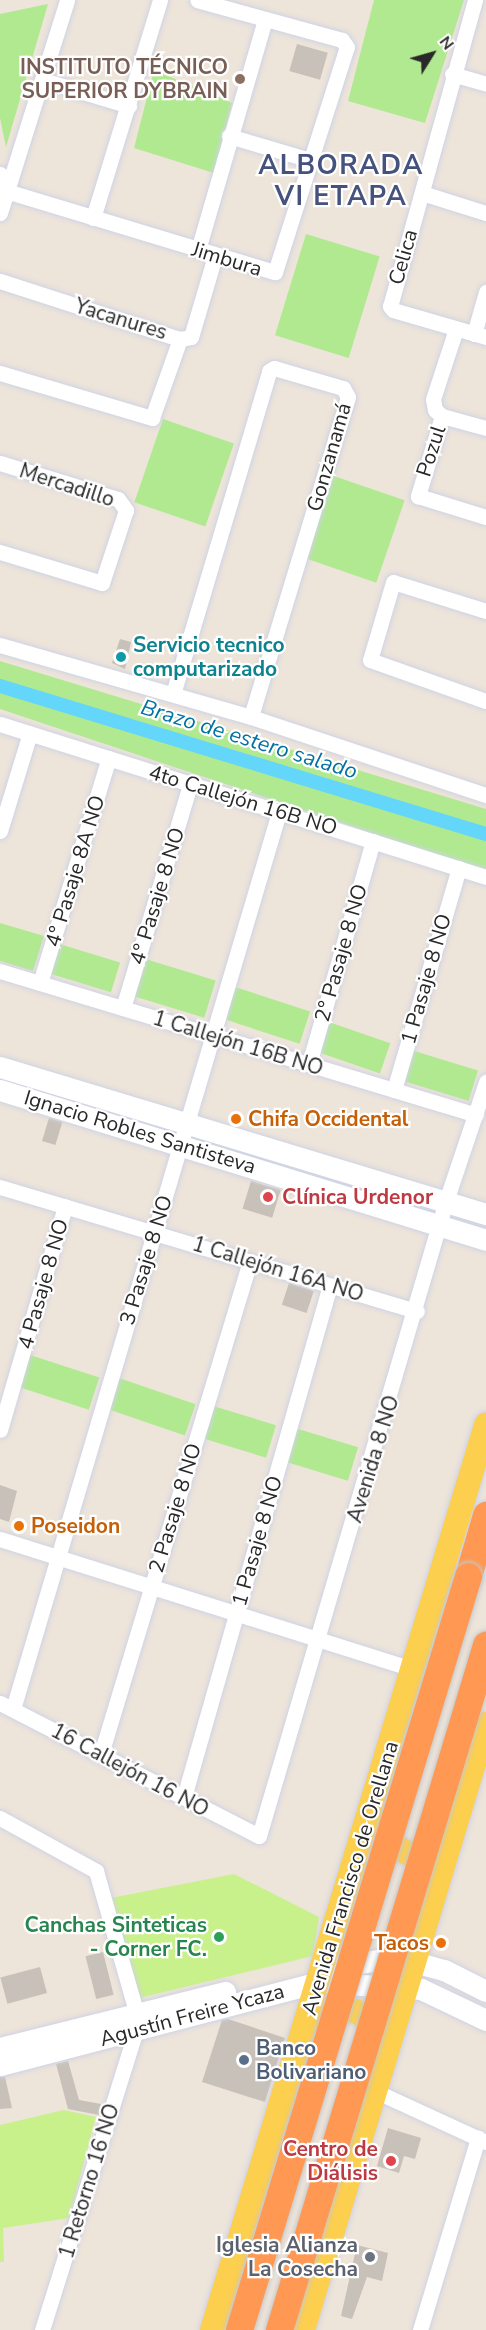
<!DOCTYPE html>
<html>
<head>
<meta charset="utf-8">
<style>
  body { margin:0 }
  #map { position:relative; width:486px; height:2330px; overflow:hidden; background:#ede4da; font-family:"Nunito Sans",sans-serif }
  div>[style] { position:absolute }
  .green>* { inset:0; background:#b1e991; transform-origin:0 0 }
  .pitch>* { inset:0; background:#c9f18b }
  .canal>* { height:14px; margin:-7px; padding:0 7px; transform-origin:7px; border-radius:7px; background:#63d6f9 }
  .building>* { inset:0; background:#c8c1b9; transform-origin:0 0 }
  .roads { filter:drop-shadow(0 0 2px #cfd3e4) drop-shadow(0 0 2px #cfd3e4) }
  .street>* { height:15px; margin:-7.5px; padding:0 7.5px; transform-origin:7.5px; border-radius:7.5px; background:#fff }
  .secondary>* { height:21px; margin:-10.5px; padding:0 10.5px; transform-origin:10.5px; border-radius:10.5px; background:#fff }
  .primary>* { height:24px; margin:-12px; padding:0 12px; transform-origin:12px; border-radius:12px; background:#fdcf4f }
  .highway>* { height:27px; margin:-13.5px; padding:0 13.5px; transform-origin:13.5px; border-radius:13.5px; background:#ff9852 }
  .bridges { filter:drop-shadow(0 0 2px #c7c7c7) drop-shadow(0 0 2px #c7c7c7) }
  .highway-bridge>* { height:27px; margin:-13.5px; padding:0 13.5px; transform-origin:13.5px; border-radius:13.5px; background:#ff9852 }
  .dots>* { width:16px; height:16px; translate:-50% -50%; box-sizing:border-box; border:3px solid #fff; border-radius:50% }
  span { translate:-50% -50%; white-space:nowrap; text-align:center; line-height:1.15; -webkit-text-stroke:4.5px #fff; paint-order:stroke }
  .education-label { font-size:21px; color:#785e54; font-weight:700 }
  .right { translate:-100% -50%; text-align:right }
  .street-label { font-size:21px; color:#292929 }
  .culture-label { font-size:21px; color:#0d838f; font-weight:700 }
  .left { translate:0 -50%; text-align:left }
  .food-label { font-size:21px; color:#c56008; font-weight:700 }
  .health-label { font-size:21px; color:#be3a42; font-weight:700 }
  .leisure-label { font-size:21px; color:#27864d; font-weight:700 }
  .service-label { font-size:21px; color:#4e5e75; font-weight:700 }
  .worship-label { font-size:21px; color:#5b616d; font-weight:700 }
  .water-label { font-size:22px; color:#0272a5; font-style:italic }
  .district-label { font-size:27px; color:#46527e; font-weight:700; letter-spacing:1.5px }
  .north { position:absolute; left:402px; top:24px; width:60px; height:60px; -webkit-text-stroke:4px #fff; paint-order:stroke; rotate:53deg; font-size:16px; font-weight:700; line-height:24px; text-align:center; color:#292929 }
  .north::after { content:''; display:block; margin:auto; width:21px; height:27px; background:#292929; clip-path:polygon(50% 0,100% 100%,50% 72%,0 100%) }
</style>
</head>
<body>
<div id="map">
  <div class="green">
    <div style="clip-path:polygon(374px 0,464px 0,425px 123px,348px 101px)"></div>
    <div style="clip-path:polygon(48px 4px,6px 147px,0 118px,0 14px)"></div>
    <div style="clip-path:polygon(154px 70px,232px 103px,214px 173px,134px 148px)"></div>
    <div style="left:306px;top:234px;width:77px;height:106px;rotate:17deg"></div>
    <div style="left:163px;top:419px;width:75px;height:88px;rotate:19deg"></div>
    <div style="left:328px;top:474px;width:81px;height:87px;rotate:19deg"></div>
    <div style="clip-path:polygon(0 661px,486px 809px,486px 871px,0 709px)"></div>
    <div style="clip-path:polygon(0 923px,44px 936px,33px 971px,0 961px)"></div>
    <div style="left:56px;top:943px;width:67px;height:31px;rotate:17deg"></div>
    <div style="left:142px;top:958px;width:77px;height:39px;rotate:17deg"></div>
    <div style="left:235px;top:987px;width:79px;height:34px;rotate:18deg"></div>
    <div style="left:326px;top:1021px;width:68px;height:32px;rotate:19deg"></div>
    <div style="left:411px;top:1050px;width:70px;height:32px;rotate:17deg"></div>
    <div style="left:27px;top:1354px;width:76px;height:34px;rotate:18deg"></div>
    <div style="left:119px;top:1378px;width:81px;height:33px;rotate:19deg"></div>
    <div style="left:210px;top:1405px;width:69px;height:34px;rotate:17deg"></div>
    <div style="left:295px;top:1428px;width:66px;height:35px;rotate:17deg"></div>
  </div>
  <div class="pitch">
    <div style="clip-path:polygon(234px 1874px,319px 1917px,313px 1956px,139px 1998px,111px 1898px)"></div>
    <div style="clip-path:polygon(64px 2110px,96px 2117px,69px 2218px,3px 2228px,4px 2262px,0 2262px,0 2125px)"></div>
  </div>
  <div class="canal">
    <div style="left:0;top:686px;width:508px;rotate:16.94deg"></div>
  </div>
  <div class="building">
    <div style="left:297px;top:44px;width:32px;height:28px;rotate:16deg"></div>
    <div style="clip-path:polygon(120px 639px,131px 642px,125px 669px,112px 663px)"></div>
    <div style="left:49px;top:1118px;width:14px;height:24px;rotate:17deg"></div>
    <div style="left:251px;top:1181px;width:31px;height:29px;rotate:17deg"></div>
    <div style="left:289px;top:1283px;width:26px;height:23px;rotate:18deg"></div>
    <div style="clip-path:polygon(0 1485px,17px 1491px,9px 1522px,0 1519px)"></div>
    <div style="left:103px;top:1952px;width:44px;height:18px;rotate:76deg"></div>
    <div style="left:40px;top:1967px;width:27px;height:41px;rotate:75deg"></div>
    <div style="clip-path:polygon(228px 2019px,285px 2038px,265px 2102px,202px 2082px,222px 2020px)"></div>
    <div style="clip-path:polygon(68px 2061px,79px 2100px,101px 2104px,99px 2115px,68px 2109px,56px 2064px)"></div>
    <div style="clip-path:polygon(0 2077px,5px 2077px,12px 2108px,0 2109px)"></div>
    <div style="clip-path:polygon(388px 2128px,421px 2138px,415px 2159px,404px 2156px,399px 2173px,377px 2166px)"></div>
    <div style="clip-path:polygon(357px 2245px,388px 2253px,382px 2281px,367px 2277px,352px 2319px,341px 2316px)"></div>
  </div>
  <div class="roads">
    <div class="street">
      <div style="left:475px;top:0;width:318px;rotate:105.5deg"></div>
      <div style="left:390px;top:306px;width:5px;rotate:53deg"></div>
      <div style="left:393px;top:310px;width:97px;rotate:16.2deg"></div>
      <div style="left:452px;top:74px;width:35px;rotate:16deg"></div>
      <div style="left:43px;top:80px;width:90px;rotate:16.8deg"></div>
      <div style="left:229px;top:136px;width:84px;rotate:16.5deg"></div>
      <div style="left:0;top:174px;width:18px;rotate:71deg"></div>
      <div style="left:6px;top:191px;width:281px;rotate:16.8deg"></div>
      <div style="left:275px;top:272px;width:236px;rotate:-72.3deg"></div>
      <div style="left:347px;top:47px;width:9px;rotate:-126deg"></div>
      <div style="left:342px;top:40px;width:150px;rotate:-164.6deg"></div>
      <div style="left:422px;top:193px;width:67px;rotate:17.4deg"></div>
      <div style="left:0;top:213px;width:223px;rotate:-72.5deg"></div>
      <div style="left:93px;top:218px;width:228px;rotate:-72.9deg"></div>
      <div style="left:198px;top:250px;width:240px;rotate:-73.8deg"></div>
      <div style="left:0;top:281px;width:189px;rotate:17.9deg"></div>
      <div style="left:474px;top:334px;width:44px;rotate:-74.1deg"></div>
      <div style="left:180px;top:339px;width:11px;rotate:-10deg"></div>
      <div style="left:191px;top:337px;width:84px;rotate:-73.5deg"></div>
      <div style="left:0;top:373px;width:159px;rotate:16.5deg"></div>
      <div style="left:152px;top:418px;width:84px;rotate:-70.5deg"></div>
      <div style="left:442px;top:416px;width:84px;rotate:106.7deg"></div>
      <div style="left:418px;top:496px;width:71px;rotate:17.2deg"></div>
      <div style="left:442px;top:416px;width:9px;rotate:-139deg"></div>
      <div style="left:435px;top:410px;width:11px;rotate:-100deg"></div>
      <div style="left:433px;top:399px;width:74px;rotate:-71.8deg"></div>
      <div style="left:442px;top:416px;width:46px;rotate:15.3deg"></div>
      <div style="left:0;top:463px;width:123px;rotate:17deg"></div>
      <div style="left:118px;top:499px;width:14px;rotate:54deg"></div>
      <div style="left:126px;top:510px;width:77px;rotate:108.2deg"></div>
      <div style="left:102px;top:583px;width:107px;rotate:-163.1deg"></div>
      <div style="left:486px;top:611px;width:97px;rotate:-162.7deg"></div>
      <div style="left:393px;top:582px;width:81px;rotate:106.4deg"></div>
      <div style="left:370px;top:660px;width:123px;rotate:19.5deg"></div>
      <div style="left:0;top:645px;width:261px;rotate:16deg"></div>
      <div style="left:251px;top:717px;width:248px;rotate:18.4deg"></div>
      <div style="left:173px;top:694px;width:337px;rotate:-73.4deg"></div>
      <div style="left:269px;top:371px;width:6px;rotate:-31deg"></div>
      <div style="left:274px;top:368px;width:72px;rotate:16.2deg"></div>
      <div style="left:343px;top:388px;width:10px;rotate:61deg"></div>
      <div style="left:348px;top:397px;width:334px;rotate:106.9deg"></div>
      <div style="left:0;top:724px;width:510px;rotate:17.47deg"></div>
      <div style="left:0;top:831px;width:102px;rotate:-73deg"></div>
      <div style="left:0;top:971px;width:497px;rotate:16.8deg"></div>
      <div style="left:40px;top:983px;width:235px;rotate:-73deg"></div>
      <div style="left:123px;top:1008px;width:234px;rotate:-73.3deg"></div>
      <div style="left:309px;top:1064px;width:232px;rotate:-74deg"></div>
      <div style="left:394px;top:1090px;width:231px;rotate:-73.7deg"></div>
      <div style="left:0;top:1187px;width:435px;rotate:16.6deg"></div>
      <div style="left:0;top:1430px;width:233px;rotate:-73.8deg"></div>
      <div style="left:0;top:1539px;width:432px;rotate:17.5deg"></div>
      <div style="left:0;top:1703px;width:291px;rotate:27.2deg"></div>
      <div style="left:259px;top:1836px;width:662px;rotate:-73.59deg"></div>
      <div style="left:446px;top:1201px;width:126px;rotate:-71.4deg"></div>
      <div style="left:13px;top:1709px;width:936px;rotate:-73.48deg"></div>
      <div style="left:101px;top:1754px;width:515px;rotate:-73.18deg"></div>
      <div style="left:184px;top:1797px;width:532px;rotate:-74.08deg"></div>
      <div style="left:0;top:1818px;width:110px;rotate:28.9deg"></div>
      <div style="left:96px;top:1871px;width:150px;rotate:74.1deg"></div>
      <div style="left:375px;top:2091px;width:122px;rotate:24.7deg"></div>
      <div style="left:42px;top:2330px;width:311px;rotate:-72.6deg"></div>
      <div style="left:420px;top:2330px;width:201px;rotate:-73.2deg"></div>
    </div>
    <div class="secondary">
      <div style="left:0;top:1067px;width:508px;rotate:16.83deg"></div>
      <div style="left:0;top:1090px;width:509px;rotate:17.15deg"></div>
      <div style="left:338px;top:1967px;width:41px;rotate:-9.9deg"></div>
      <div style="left:378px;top:1960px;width:36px;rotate:3deg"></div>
      <div style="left:414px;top:1962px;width:31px;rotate:15deg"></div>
      <div style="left:444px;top:1970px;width:47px;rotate:26.6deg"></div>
      <div style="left:0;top:2048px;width:232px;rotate:-14deg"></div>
      <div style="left:0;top:2065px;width:329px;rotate:-14.6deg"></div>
      <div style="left:318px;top:1982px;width:103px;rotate:3.9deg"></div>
      <div style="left:421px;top:1989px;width:72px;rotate:25.5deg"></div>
    </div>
    <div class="primary">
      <div style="left:381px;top:1824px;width:23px;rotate:61deg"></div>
      <div style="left:392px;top:1844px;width:17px;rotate:31deg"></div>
      <div style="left:407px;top:1853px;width:20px"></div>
      <div style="left:427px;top:1853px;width:15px;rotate:-37deg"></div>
      <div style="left:319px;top:2017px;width:23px;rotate:-20deg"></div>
      <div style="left:341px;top:2009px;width:14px;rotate:8deg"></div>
      <div style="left:355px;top:2011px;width:16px;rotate:30deg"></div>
      <div style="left:369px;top:2019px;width:22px;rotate:58deg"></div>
      <div style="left:212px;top:2330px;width:946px;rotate:-73.16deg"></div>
      <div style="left:303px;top:2330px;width:633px;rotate:-73.2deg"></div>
    </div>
    <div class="highway">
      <div style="left:468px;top:1576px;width:64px;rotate:-73.6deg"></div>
    </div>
  </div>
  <div class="bridges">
    <div class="highway-bridge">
      <div style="left:239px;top:2330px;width:788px;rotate:-73.11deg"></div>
      <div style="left:279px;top:2330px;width:716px;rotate:-73.19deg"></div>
    </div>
  </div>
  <div class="dots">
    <div style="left:240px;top:79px;background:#8d6e63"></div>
    <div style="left:121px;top:657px;background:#0f9aa8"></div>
    <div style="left:236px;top:1119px;background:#e8710a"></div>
    <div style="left:268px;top:1197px;background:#e0444e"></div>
    <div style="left:19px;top:1526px;background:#e8710a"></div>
    <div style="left:219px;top:1937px;background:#2e9e5b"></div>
    <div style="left:441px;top:1943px;background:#e8710a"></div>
    <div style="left:244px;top:2060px;background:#5c6f8a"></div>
    <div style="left:391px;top:2161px;background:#e0444e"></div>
    <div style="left:370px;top:2257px;background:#6b7280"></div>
  </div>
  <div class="education-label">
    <span class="right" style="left:228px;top:79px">INSTITUTO TÉCNICO<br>SUPERIOR DYBRAIN</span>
  </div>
  <div class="street-label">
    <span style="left:403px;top:257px;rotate:-74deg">Celica</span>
    <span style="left:227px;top:259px;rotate:17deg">Jimbura</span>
    <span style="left:121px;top:319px;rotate:17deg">Yacanures</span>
    <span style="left:431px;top:451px;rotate:-72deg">Pozul</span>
    <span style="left:329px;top:457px;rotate:-74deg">Gonzanamá</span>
    <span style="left:67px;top:485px;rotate:18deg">Mercadillo</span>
    <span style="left:243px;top:800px;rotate:17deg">4to Callejón 16B NO</span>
    <span style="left:75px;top:871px;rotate:-73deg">4° Pasaje 8A NO</span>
    <span style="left:157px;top:896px;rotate:-73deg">4° Pasaje 8 NO</span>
    <span style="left:341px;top:953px;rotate:-74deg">2° Pasaje 8 NO</span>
    <span style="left:426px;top:979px;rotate:-74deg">1 Pasaje 8 NO</span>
    <span style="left:238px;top:1043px;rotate:17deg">1 Callejón 16B NO</span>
    <span style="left:140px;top:1132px;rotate:17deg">Ignacio Robles Santisteva</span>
    <span style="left:146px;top:1260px;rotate:-73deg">3 Pasaje 8 NO</span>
    <span style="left:278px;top:1269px;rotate:17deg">1 Callejón 16A NO</span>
    <span style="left:43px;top:1284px;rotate:-74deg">4 Pasaje 8 NO</span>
    <span style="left:373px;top:1459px;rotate:-73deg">Avenida 8 NO</span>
    <span style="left:175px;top:1508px;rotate:-73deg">2 Pasaje 8 NO</span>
    <span style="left:257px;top:1541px;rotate:-74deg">1 Pasaje 8 NO</span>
    <span style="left:130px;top:1770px;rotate:28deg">16 Callejón 16 NO</span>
    <span style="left:350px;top:1878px;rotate:-73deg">Avenida Francisco de Orellana</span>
    <span style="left:192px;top:2015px;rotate:-15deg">Agustín Freire Ycaza</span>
    <span style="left:89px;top:2181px;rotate:-73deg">1 Retorno 16 NO</span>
  </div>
  <div class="culture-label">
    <span class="left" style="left:133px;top:657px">Servicio tecnico<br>computarizado</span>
  </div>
  <div class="food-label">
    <span class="left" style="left:248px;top:1119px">Chifa Occidental</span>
    <span class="left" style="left:31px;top:1526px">Poseidon</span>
    <span class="right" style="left:429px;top:1943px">Tacos</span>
  </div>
  <div class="health-label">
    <span class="left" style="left:282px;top:1197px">Clínica Urdenor</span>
    <span class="right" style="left:378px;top:2161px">Centro de<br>Diálisis</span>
  </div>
  <div class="leisure-label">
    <span class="right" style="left:207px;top:1937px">Canchas Sinteticas<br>- Corner FC.</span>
  </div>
  <div class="service-label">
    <span class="left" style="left:256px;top:2060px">Banco<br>Bolivariano</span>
  </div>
  <div class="worship-label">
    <span class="right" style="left:358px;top:2257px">Iglesia Alianza<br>La Cosecha</span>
  </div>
  <div class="water-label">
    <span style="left:249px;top:740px;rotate:17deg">Brazo de estero salado</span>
  </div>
  <div class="district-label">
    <span style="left:341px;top:181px">ALBORADA<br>VI ETAPA</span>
  </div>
  <div class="north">N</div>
</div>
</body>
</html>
